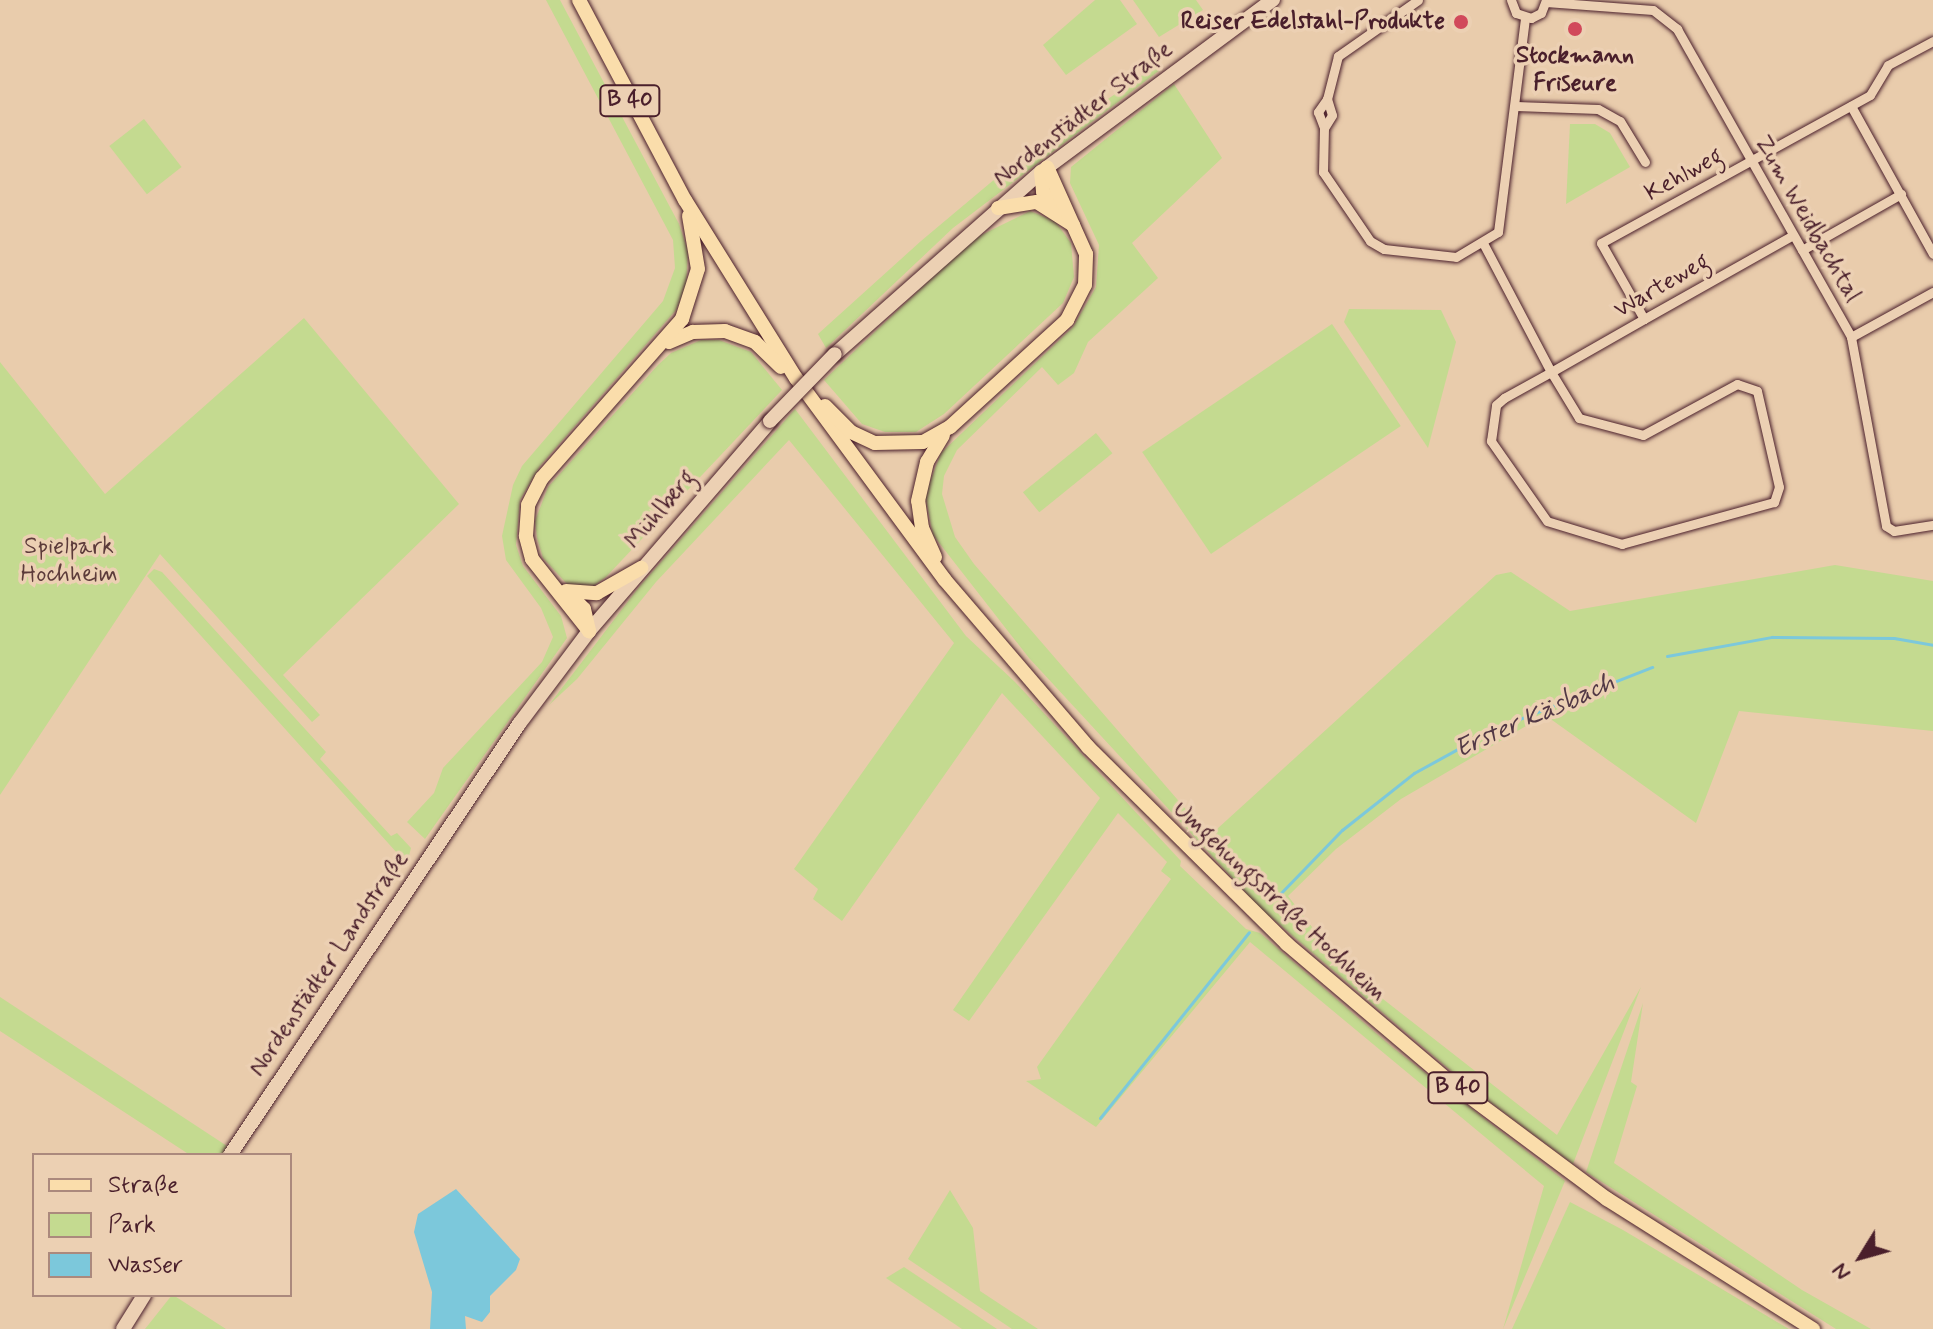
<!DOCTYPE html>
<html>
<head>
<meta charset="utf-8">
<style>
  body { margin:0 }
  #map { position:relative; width:1933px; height:1329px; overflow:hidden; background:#e9ccac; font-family:Mynerve,sans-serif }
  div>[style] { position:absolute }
  .green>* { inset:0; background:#c4da90; transform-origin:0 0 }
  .water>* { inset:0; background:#7cc8db }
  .stream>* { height:3px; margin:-1.5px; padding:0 1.5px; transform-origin:1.5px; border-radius:1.5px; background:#7cc8db }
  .roads { filter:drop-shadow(0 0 2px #4a1f2b) drop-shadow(0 0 2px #4a1f2b) }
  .minor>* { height:9px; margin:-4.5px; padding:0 4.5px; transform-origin:4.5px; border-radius:4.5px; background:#ecd0b3 }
  .secondary>* { height:14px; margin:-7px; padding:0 7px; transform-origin:7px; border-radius:7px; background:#ecd0b3 }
  .primary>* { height:14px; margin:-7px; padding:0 7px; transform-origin:7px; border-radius:7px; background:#faddab }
  .bridges { filter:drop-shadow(0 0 2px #4a1f2b) drop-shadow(0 0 2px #4a1f2b) }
  .secondary-bridge>* { height:14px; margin:-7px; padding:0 7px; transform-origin:7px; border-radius:7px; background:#ecd0b3 }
  .dots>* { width:22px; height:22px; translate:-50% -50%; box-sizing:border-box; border:4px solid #ecd0b3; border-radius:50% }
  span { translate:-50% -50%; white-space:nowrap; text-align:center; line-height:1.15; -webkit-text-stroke:7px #ecd0b3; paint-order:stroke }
  .shield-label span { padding:2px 6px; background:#ecd0b3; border:2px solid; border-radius:6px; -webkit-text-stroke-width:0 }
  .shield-label { font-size:22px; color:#4a1f2b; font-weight:700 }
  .poi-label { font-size:24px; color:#4a1f2b; font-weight:700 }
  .right { translate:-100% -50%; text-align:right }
  .street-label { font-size:24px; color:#4a1f2b }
  .park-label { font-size:24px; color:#5c3b3a }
  .water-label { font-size:26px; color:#523845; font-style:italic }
  .legend { position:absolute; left:32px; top:1153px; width:260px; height:144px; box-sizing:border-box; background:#ecd0b3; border:2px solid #ab897d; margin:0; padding:10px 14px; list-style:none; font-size:24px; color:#4a1f2b }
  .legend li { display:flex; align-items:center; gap:16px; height:40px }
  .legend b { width:40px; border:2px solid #ab897d }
  .north { position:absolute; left:1821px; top:1217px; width:80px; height:80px; -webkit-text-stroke:6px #ecd0b3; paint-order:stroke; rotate:233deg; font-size:22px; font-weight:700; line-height:32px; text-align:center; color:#4a1f2b }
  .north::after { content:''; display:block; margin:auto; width:28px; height:36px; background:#4a1f2b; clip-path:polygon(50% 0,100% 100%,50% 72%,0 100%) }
</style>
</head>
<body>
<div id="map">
  <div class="green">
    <div style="clip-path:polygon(546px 0,560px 0,679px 224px,688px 251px,686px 287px,676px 310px,540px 466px,520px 500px,516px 545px,523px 566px,561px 616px,567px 638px,425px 839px,407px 822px,434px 793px,443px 768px,542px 662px,553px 637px,541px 608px,506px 560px,502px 536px,513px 485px,522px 466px,663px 301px,675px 268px,673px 240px)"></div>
    <div style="clip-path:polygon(1095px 0,1120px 0,1137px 24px,1066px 75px,1043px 45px)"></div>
    <div style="clip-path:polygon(1133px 0,1196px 0,1203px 10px,1159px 37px)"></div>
    <div style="clip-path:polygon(1160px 63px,1160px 70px,953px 228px,826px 348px,818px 334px,921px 241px,1008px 168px)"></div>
    <div style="clip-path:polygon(1174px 84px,1222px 158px,1132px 243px,1158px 278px,1088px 342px,1074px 373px,1058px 385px,1042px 367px,957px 450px,944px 476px,942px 494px,955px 537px,974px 564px,1202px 828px,1206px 839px,1496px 575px,1511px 572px,1570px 611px,1835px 565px,1933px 581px,1933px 731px,1739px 711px,1696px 823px,1545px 715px,1401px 799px,1336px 849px,1288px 896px,1336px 958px,1374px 992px,1557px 1135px,1641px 987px,1573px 1164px,1470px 1087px,1260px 908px,1029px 658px,933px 535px,925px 495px,941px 453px,1073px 327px,1096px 287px,1099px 245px,1070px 183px,1071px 167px)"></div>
    <div style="left:144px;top:119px;width:61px;height:44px;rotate:52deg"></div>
    <div style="clip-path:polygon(1570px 124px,1595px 124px,1610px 133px,1630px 167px,1566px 204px)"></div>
    <div style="clip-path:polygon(1030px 211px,1055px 221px,1071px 243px,1074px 277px,1063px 303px,944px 414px,916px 432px,885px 432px,862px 424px,824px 380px,973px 239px)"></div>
    <div style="clip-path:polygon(1349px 309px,1441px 310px,1456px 342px,1428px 448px,1344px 322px)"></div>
    <div style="clip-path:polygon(304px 318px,459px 504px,283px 675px,320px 715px,312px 722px,160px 554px,0 795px,0 362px,105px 494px)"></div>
    <div style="left:1332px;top:324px;width:123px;height:229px;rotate:56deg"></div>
    <div style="clip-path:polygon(701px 340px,719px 340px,751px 352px,782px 390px,606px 577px,591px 588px,567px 584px,543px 558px,537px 538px,535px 521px,548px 487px,658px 365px,671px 353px)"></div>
    <div style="clip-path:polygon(795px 409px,966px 636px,1015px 682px,1181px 861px,1180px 866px,1246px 929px,1260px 933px,1392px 1047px,1565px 1181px,1503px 1329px,1544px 1186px,1250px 942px,1096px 1127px,1026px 1081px,1041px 1079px,1037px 1067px,1171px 879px,1161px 871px,1167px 862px,1118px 813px,969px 1021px,953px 1010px,1100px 798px,1002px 693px,842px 921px,813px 899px,818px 889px,794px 869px,954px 643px,789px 440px,656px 582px,577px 679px,549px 705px,639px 587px)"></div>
    <div style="left:1096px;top:433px;width:26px;height:94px;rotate:51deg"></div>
    <div style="clip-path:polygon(154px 569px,162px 572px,326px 752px,320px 759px,391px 836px,397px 833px,411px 848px,407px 864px,147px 576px)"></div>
    <div style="clip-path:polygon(0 997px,227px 1146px,222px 1155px,190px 1155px,0 1031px)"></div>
    <div style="clip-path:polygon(1643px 1003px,1631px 1082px,1637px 1086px,1614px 1163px,1802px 1290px,1871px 1329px,1836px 1329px,1586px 1172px)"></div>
    <div style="clip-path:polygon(950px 1190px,973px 1228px,980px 1291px,1038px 1329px,1012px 1329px,908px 1259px)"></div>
    <div style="clip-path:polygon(1570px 1202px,1623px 1230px,1789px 1329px,1512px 1329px)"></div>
    <div style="clip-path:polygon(904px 1267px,997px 1329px,962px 1329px,886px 1278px)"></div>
    <div style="clip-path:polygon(172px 1295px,173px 1295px,226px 1329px,145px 1329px)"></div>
  </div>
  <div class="water">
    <div style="clip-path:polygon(456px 1189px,520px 1259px,516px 1270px,490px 1296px,490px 1312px,482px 1322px,465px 1316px,466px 1329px,430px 1329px,432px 1292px,414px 1232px,418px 1214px)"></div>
  </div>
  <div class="stream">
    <div style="left:1667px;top:656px;width:107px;rotate:-10.3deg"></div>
    <div style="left:1772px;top:637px;width:122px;rotate:0.5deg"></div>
    <div style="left:1894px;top:638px;width:40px;rotate:10deg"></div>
    <div style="left:1276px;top:898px;width:95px;rotate:-45.9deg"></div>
    <div style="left:1342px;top:830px;width:92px;rotate:-38.4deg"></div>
    <div style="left:1414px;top:773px;width:91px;rotate:-28.8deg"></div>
    <div style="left:1494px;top:729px;width:170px;rotate:-21.4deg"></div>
    <div style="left:1100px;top:1118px;width:238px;rotate:-51.3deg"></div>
  </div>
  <div class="roads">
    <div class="minor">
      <div style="left:1418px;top:0;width:98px;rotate:145deg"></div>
      <div style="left:1338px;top:56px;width:44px;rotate:104.3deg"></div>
      <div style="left:1327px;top:99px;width:16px;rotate:125deg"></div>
      <div style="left:1318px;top:112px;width:17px;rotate:69deg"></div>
      <div style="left:1324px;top:128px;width:44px;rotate:91.3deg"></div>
      <div style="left:1323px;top:172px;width:83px;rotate:55.7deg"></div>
      <div style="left:1370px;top:241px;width:16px;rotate:30deg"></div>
      <div style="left:1384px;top:249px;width:72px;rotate:6.3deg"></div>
      <div style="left:1456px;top:257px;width:49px;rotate:-30.8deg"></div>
      <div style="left:1498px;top:232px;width:216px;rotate:-82.8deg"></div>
      <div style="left:1511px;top:0;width:14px;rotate:69deg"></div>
      <div style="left:1516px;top:13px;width:16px;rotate:18deg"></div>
      <div style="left:1531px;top:18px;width:11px;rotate:-27deg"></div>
      <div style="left:1541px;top:13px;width:14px;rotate:-69deg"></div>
      <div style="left:1546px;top:2px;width:107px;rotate:4.3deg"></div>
      <div style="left:1653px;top:10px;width:31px;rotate:38deg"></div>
      <div style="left:1677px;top:29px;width:354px;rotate:60.5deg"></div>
      <div style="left:1851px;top:337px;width:192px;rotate:79.5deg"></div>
      <div style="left:1886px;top:526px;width:9px;rotate:32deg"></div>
      <div style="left:1894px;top:531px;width:39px;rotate:-9deg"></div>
      <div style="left:1516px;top:106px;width:82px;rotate:2.1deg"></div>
      <div style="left:1598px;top:109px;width:25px;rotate:29deg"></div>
      <div style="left:1620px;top:121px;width:48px;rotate:58.6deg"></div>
      <div style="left:1851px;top:106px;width:169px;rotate:61deg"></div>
      <div style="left:1324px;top:128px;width:15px;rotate:-58deg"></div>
      <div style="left:1332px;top:115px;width:17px;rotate:-107deg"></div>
      <div style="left:1483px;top:243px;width:146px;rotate:62.2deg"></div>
      <div style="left:1551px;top:372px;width:54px;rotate:58.7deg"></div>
      <div style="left:1579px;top:418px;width:66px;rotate:14.9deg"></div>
      <div style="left:1643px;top:435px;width:107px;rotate:-28.5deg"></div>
      <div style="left:1737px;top:384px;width:21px;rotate:19deg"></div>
      <div style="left:1757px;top:391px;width:98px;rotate:77.1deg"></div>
      <div style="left:1779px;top:487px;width:16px;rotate:108deg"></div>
      <div style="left:1774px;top:502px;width:158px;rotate:164.6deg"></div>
      <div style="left:1622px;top:544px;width:78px;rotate:-163deg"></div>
      <div style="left:1547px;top:521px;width:98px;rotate:-125deg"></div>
      <div style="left:1491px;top:441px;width:36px;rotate:-82deg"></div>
      <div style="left:1496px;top:405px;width:11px;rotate:-41deg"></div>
      <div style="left:1504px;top:398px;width:54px;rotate:-29deg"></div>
      <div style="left:1551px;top:372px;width:107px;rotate:-29.7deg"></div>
      <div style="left:1644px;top:319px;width:171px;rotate:-29.4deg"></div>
      <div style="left:1802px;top:250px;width:114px;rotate:-29.5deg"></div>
      <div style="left:1644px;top:319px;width:87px;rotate:-119.5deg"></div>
      <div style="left:1601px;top:243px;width:307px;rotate:-28.8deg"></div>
      <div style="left:1870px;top:95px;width:35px;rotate:-59deg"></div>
      <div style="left:1888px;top:65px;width:51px;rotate:-28.1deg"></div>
      <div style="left:1851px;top:337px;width:94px;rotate:-28.8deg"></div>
    </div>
    <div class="secondary">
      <div style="left:835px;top:354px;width:275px;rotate:-41.5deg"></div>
      <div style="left:1041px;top:172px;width:289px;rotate:-36.6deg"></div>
      <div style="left:230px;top:1155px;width:519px;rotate:-56.16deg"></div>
      <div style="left:519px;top:724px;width:116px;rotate:-53deg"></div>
      <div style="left:589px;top:631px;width:277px;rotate:-49.2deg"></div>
      <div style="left:123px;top:1329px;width:40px;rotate:-58deg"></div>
    </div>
    <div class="primary">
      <div style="left:579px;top:0;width:226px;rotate:62.1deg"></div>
      <div style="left:685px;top:200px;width:210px;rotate:58.1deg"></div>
      <div style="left:796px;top:378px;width:251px;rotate:53.6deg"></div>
      <div style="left:945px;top:580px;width:220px;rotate:49.4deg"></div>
      <div style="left:1088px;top:747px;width:280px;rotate:44.7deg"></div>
      <div style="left:1287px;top:944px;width:209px;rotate:40.3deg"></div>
      <div style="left:1446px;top:1079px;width:201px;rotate:36.7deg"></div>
      <div style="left:1607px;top:1199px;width:244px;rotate:32.3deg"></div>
      <div style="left:1041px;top:172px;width:20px;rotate:84deg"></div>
      <div style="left:1043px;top:192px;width:19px;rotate:51deg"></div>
      <div style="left:998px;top:208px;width:39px;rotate:-9deg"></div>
      <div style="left:1037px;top:202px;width:43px;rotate:32.6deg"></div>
      <div style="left:669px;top:342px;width:26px;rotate:-23deg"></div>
      <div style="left:693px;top:332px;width:32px;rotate:-2deg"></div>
      <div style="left:725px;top:331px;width:32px;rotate:20deg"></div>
      <div style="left:755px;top:342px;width:36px;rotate:44deg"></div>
      <div style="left:825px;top:406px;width:37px;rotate:45deg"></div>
      <div style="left:851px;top:432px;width:26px;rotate:25deg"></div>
      <div style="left:875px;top:443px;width:48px;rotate:-1.2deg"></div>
      <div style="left:923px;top:442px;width:31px;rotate:-29deg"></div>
      <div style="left:950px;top:427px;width:159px;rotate:-42.4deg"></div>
      <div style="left:1067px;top:320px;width:39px;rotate:-63deg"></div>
      <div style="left:1085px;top:285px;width:31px;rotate:-88deg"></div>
      <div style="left:1086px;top:254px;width:95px;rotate:-114.1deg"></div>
      <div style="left:935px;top:557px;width:32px;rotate:-114deg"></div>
      <div style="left:922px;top:528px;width:27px;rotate:-98deg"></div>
      <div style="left:918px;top:501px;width:40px;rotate:-77deg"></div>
      <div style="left:927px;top:462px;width:31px;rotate:-59deg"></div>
      <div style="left:566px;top:591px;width:31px;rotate:4deg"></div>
      <div style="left:597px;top:593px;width:51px;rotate:-29.6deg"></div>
      <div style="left:567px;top:592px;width:24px;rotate:45deg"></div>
      <div style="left:584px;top:609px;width:23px;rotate:77deg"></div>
      <div style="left:589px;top:631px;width:92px;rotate:-128.4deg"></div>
      <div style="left:532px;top:559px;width:24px;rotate:-105deg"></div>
      <div style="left:526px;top:536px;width:31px;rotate:-86deg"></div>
      <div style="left:528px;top:505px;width:30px;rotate:-63deg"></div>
      <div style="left:542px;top:478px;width:212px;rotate:-48.6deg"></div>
      <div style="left:682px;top:319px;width:52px;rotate:-72.3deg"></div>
      <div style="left:698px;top:269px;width:54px;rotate:-99.6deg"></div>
    </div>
  </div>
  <div class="bridges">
    <div class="secondary-bridge">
      <div style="left:770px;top:421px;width:93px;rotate:-45.9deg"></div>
    </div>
  </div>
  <div class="dots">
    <div style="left:1461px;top:22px;background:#d1495b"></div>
    <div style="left:1575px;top:29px;background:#d1495b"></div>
  </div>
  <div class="shield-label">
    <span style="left:630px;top:101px">B 40</span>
    <span style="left:1458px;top:1088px">B 40</span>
  </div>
  <div class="poi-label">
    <span class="right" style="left:1445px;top:22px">Reiser Edelstahl-Produkte</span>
    <span style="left:1575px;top:70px">Stockmann<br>Friseure</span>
  </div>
  <div class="street-label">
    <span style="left:1083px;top:114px;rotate:-38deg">Nordenstädter Straße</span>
    <span style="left:1684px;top:175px;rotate:-29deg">Kehlweg</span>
    <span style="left:1807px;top:219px;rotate:60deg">Zum Weidbachtal</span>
    <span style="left:1662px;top:286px;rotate:-30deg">Warteweg</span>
    <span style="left:661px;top:510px;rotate:-50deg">Mühlberg</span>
    <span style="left:1279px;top:902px;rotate:43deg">Umgehungsstraße Hochheim</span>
    <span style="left:329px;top:964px;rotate:-56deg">Nordenstädter Landstraße</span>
  </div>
  <div class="park-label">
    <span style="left:69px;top:561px">Spielpark<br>Hochheim</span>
  </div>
  <div class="water-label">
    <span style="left:1535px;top:717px;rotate:-24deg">Erster Käsbach</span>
  </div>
  <ul class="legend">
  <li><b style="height:10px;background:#faddab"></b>Straße</li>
  <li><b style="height:22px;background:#c4da90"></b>Park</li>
  <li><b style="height:22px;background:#7cc8db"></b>Wasser</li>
  </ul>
  <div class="north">N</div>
</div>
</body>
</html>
